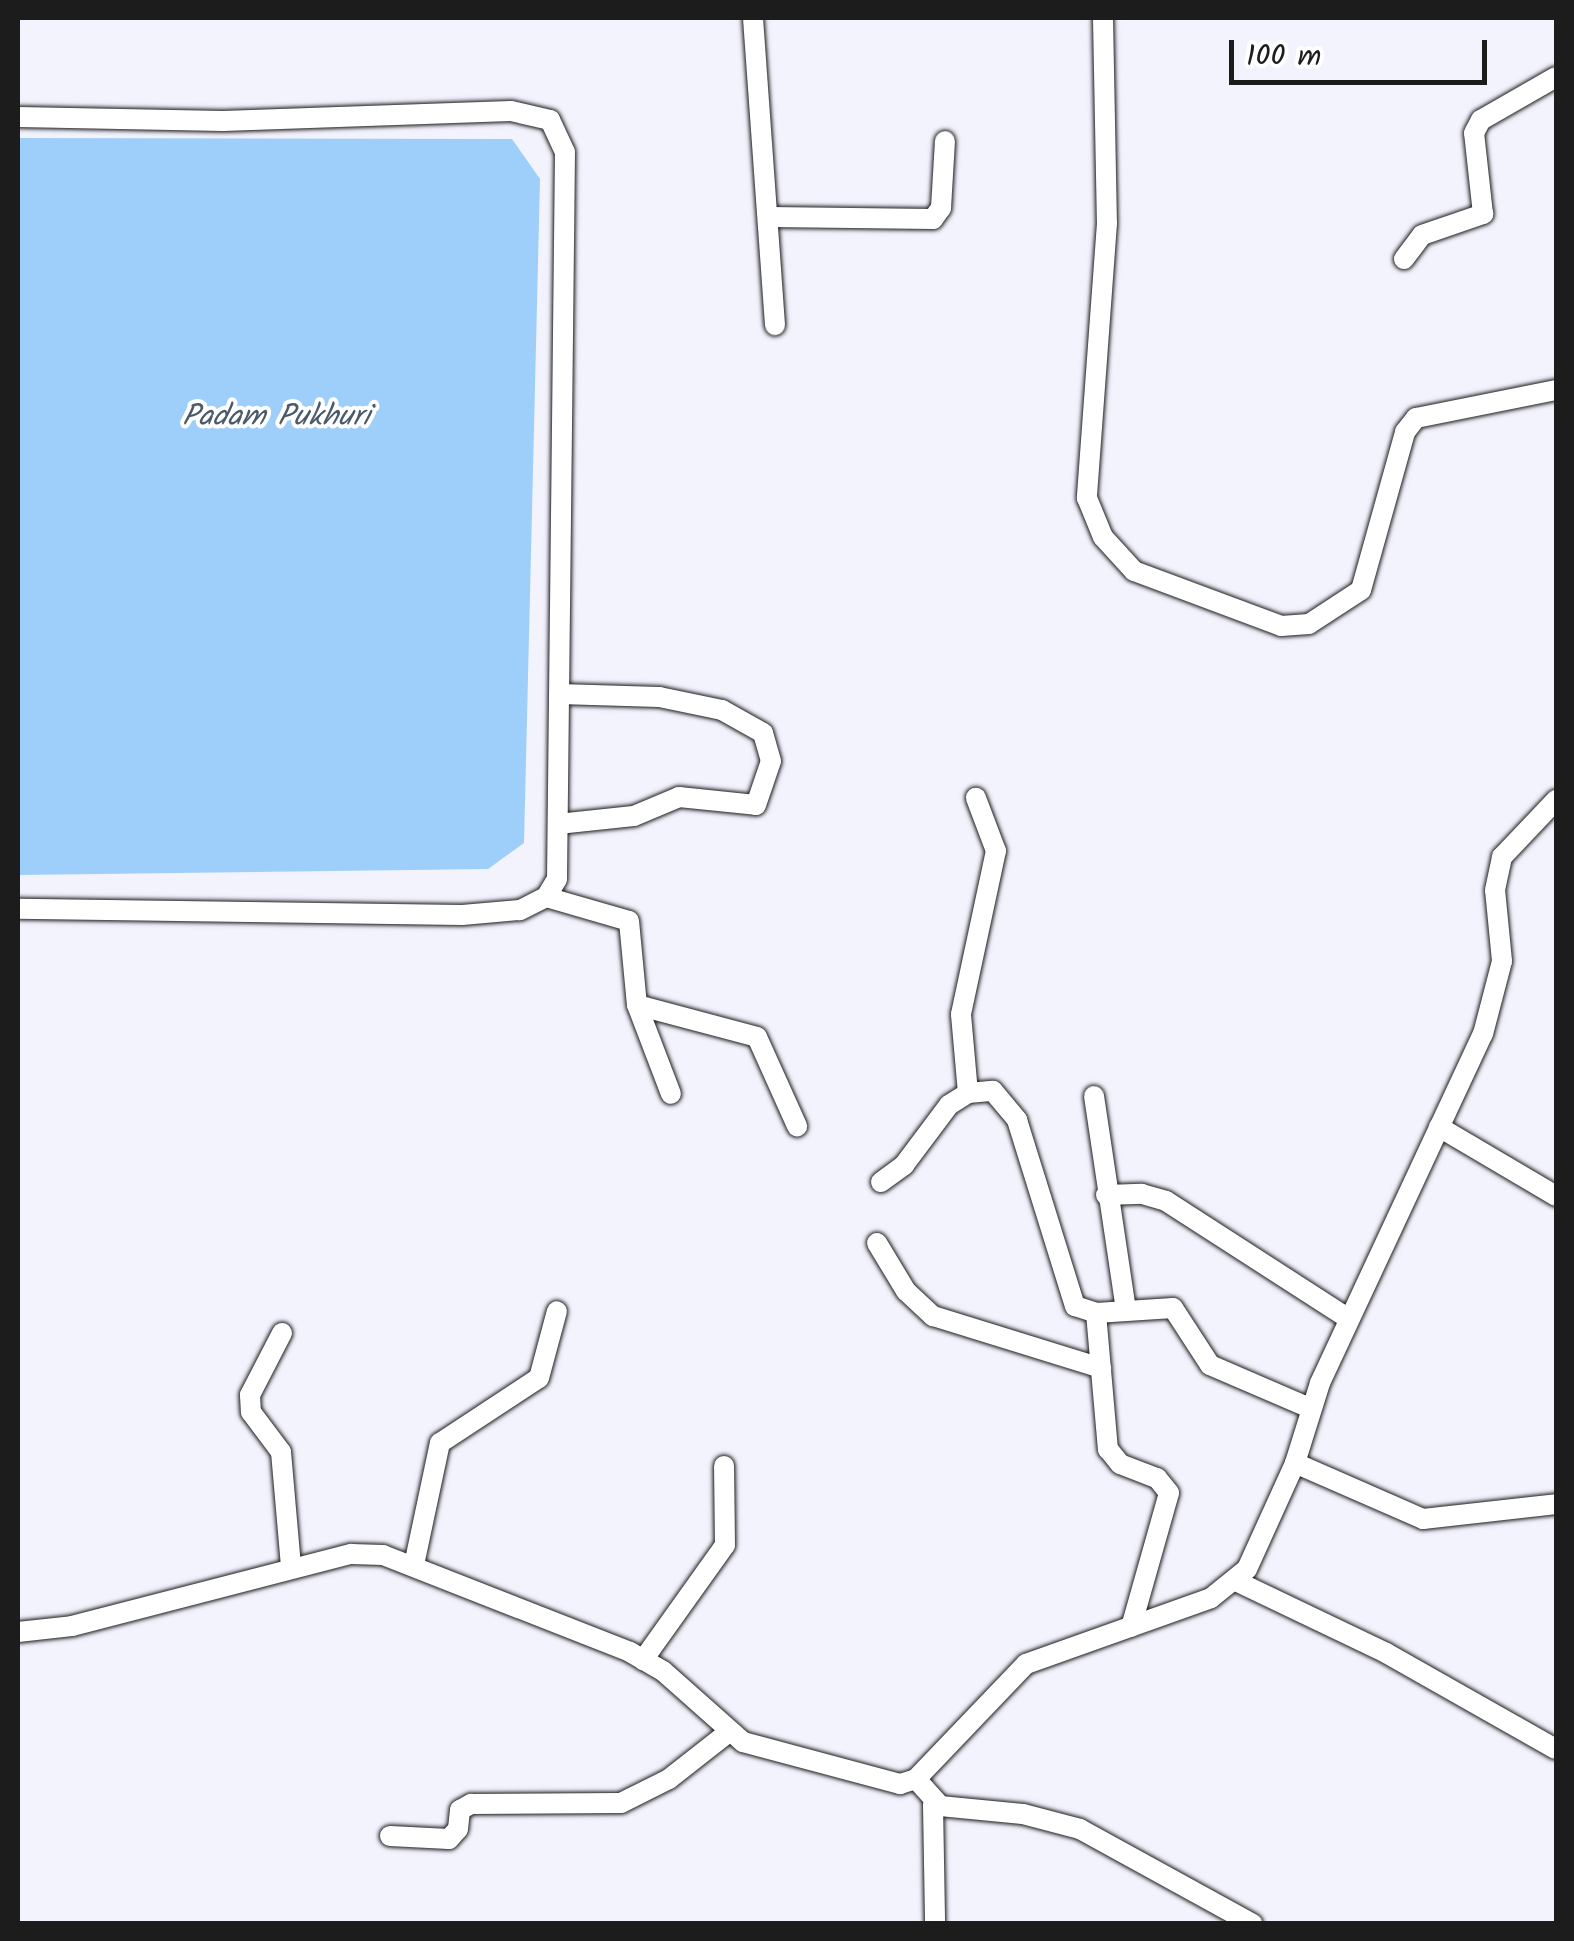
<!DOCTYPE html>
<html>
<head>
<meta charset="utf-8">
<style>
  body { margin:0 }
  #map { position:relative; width:1574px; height:1941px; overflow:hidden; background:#f2f3fd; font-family:Kalam,sans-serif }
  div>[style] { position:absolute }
  .water>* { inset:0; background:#9ecefa }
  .roads { filter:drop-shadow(0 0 2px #1c1c1c) drop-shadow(0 0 2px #1c1c1c) }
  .minor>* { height:20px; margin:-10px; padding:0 10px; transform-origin:10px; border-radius:10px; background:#fff }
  span { translate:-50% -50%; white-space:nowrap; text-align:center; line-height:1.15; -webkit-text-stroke:8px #fff; paint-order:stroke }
  .water-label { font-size:30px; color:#4a5a6a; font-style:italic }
  .frame { position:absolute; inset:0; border:20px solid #1c1c1c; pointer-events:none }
  .scale { position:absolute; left:1229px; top:40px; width:258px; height:45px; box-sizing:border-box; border:5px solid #1c1c1c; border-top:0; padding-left:12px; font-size:30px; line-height:35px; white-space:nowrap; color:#1c1c1c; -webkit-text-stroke:8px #fff; paint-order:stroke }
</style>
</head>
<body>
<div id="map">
  <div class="water">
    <div style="clip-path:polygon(18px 138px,512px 139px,540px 179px,524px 843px,488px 869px,18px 875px)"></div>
  </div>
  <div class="roads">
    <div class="minor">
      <div style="left:753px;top:18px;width:308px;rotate:85.9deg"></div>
      <div style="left:1103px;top:18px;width:205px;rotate:88.9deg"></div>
      <div style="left:1107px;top:223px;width:276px;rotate:94.2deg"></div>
      <div style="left:1087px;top:498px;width:42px;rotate:67.7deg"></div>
      <div style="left:1103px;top:537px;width:46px;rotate:47.6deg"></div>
      <div style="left:1134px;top:571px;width:157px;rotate:20.5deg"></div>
      <div style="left:1281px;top:626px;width:28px;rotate:-4deg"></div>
      <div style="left:1309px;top:624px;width:62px;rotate:-33.2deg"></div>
      <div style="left:1361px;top:590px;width:164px;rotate:-74.4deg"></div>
      <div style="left:1405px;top:432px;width:18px;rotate:-52deg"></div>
      <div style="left:1416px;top:418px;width:143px;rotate:-11.3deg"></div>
      <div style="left:18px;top:117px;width:205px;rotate:1.1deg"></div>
      <div style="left:223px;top:121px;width:288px;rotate:-2deg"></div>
      <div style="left:511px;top:111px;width:40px;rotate:13deg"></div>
      <div style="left:550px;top:120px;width:35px;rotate:65deg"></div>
      <div style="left:565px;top:152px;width:727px;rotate:90.63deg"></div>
      <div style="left:557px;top:879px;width:21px;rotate:121deg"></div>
      <div style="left:546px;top:897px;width:29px;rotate:153deg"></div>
      <div style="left:520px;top:910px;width:58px;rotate:175.1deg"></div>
      <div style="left:462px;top:915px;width:444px;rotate:-179.2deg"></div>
      <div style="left:770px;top:217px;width:163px;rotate:0.7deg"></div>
      <div style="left:933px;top:219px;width:14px;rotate:-54deg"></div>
      <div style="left:941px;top:208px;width:67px;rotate:-86.6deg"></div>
      <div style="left:1404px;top:259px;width:30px;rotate:-53deg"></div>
      <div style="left:1422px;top:235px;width:65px;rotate:-19deg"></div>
      <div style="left:1483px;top:214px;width:81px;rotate:-96.3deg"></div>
      <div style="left:1474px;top:133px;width:15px;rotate:-62deg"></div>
      <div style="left:1481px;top:120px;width:86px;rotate:-29.8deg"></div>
      <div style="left:558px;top:824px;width:76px;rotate:-6deg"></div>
      <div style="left:634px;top:816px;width:49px;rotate:-22.9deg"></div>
      <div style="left:679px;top:797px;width:77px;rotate:5.9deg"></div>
      <div style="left:756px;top:805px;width:46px;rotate:-71.2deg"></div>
      <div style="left:771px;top:761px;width:29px;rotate:-106deg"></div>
      <div style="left:763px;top:733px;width:47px;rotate:-150.7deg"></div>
      <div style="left:722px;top:710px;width:64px;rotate:-168.3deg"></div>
      <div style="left:659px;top:697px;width:100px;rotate:-178.3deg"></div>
      <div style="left:546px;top:897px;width:86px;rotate:16.1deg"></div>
      <div style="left:629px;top:921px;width:84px;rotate:84.6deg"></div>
      <div style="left:637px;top:1005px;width:95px;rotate:69.1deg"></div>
      <div style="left:637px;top:1005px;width:124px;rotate:14.9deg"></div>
      <div style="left:757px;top:1037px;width:98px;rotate:65.8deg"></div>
      <div style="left:968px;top:1093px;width:79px;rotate:-95.1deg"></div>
      <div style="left:961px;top:1014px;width:167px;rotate:-77.9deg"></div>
      <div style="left:996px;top:851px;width:57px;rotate:-110.7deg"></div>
      <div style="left:1094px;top:1096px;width:215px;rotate:81.5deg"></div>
      <div style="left:1439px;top:1127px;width:136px;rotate:30.5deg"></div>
      <div style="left:881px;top:1182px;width:29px;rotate:-36deg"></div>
      <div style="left:904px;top:1165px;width:75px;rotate:-53.1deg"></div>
      <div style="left:949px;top:1105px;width:22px;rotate:-32deg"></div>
      <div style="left:968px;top:1093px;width:25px;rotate:-5deg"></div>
      <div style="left:993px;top:1091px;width:38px;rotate:50deg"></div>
      <div style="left:1017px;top:1120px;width:195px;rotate:72.7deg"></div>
      <div style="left:1075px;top:1306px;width:22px;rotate:18deg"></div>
      <div style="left:1096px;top:1313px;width:77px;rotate:-3.7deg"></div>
      <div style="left:1173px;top:1308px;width:68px;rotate:57deg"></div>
      <div style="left:1210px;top:1365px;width:109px;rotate:23.3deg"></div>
      <div style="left:1106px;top:1195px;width:36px;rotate:-2deg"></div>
      <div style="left:1142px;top:1194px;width:25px;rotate:16deg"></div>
      <div style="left:1166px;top:1201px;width:218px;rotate:32.8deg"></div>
      <div style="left:877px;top:1243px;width:56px;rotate:58.9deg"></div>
      <div style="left:906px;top:1291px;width:37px;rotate:43deg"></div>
      <div style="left:933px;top:1316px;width:176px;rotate:17.2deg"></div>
      <div style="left:1096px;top:1313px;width:137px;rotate:85deg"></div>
      <div style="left:1108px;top:1449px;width:19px;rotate:51deg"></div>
      <div style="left:1120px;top:1464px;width:40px;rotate:21deg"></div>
      <div style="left:1157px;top:1478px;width:19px;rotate:51deg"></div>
      <div style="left:1169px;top:1493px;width:139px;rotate:105.8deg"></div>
      <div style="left:282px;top:1333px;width:70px;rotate:117.3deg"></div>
      <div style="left:250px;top:1395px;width:17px;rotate:87deg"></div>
      <div style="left:251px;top:1412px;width:50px;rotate:53.1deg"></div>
      <div style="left:281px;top:1452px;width:115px;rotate:85deg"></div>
      <div style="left:1295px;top:1463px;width:140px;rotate:23.6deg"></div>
      <div style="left:1423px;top:1519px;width:134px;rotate:-6.4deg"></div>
      <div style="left:414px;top:1565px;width:125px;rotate:-78deg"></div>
      <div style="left:440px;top:1443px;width:118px;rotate:-33.3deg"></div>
      <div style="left:539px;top:1378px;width:69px;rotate:-75deg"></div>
      <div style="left:1236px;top:1581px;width:166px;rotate:25.6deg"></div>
      <div style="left:1386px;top:1653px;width:195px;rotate:29.5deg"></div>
      <div style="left:18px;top:1632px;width:54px;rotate:-6.3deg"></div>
      <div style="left:72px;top:1626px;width:288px;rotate:-14.5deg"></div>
      <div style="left:351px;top:1554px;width:32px;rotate:2deg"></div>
      <div style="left:383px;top:1555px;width:265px;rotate:21.4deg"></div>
      <div style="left:630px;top:1652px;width:38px;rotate:30deg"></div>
      <div style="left:663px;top:1671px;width:107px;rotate:41.6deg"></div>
      <div style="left:743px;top:1742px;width:163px;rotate:15deg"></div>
      <div style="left:900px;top:1784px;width:17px;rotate:-17deg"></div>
      <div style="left:916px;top:1779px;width:159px;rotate:-46.3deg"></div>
      <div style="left:1026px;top:1664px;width:196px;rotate:-19.6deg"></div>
      <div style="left:1211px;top:1598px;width:46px;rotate:-38.9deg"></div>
      <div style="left:1247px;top:1569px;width:116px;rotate:-65.6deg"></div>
      <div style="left:1295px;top:1463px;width:84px;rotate:-72.6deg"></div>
      <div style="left:1320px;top:1383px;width:385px;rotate:-65deg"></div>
      <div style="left:1483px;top:1034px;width:75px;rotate:-75.4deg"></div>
      <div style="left:1502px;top:961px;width:71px;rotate:-95.6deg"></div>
      <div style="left:1495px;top:890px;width:34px;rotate:-78deg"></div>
      <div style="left:1502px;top:857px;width:79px;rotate:-46.5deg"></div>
      <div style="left:643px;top:1660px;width:141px;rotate:-54.5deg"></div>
      <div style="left:725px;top:1545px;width:79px;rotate:-90.7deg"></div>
      <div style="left:916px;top:1779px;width:36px;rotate:48deg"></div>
      <div style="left:940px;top:1806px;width:83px;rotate:5.5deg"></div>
      <div style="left:1023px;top:1814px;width:59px;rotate:14.7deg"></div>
      <div style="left:1080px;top:1829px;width:197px;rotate:28.8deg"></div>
      <div style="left:933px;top:1804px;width:120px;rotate:89deg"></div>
      <div style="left:390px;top:1836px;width:59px;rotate:2.9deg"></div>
      <div style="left:449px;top:1839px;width:13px;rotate:-48deg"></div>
      <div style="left:458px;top:1829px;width:19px;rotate:-84deg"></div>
      <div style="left:460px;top:1810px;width:13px;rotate:-29deg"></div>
      <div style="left:471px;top:1804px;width:150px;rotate:-0.4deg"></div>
      <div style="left:621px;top:1803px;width:54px;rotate:-26.6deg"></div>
      <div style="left:669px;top:1779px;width:76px;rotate:-38.1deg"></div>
    </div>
  </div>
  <div class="water-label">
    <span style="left:276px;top:417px">Padam Pukhuri</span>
  </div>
  <div class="frame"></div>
  <div class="scale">100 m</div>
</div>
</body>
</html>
